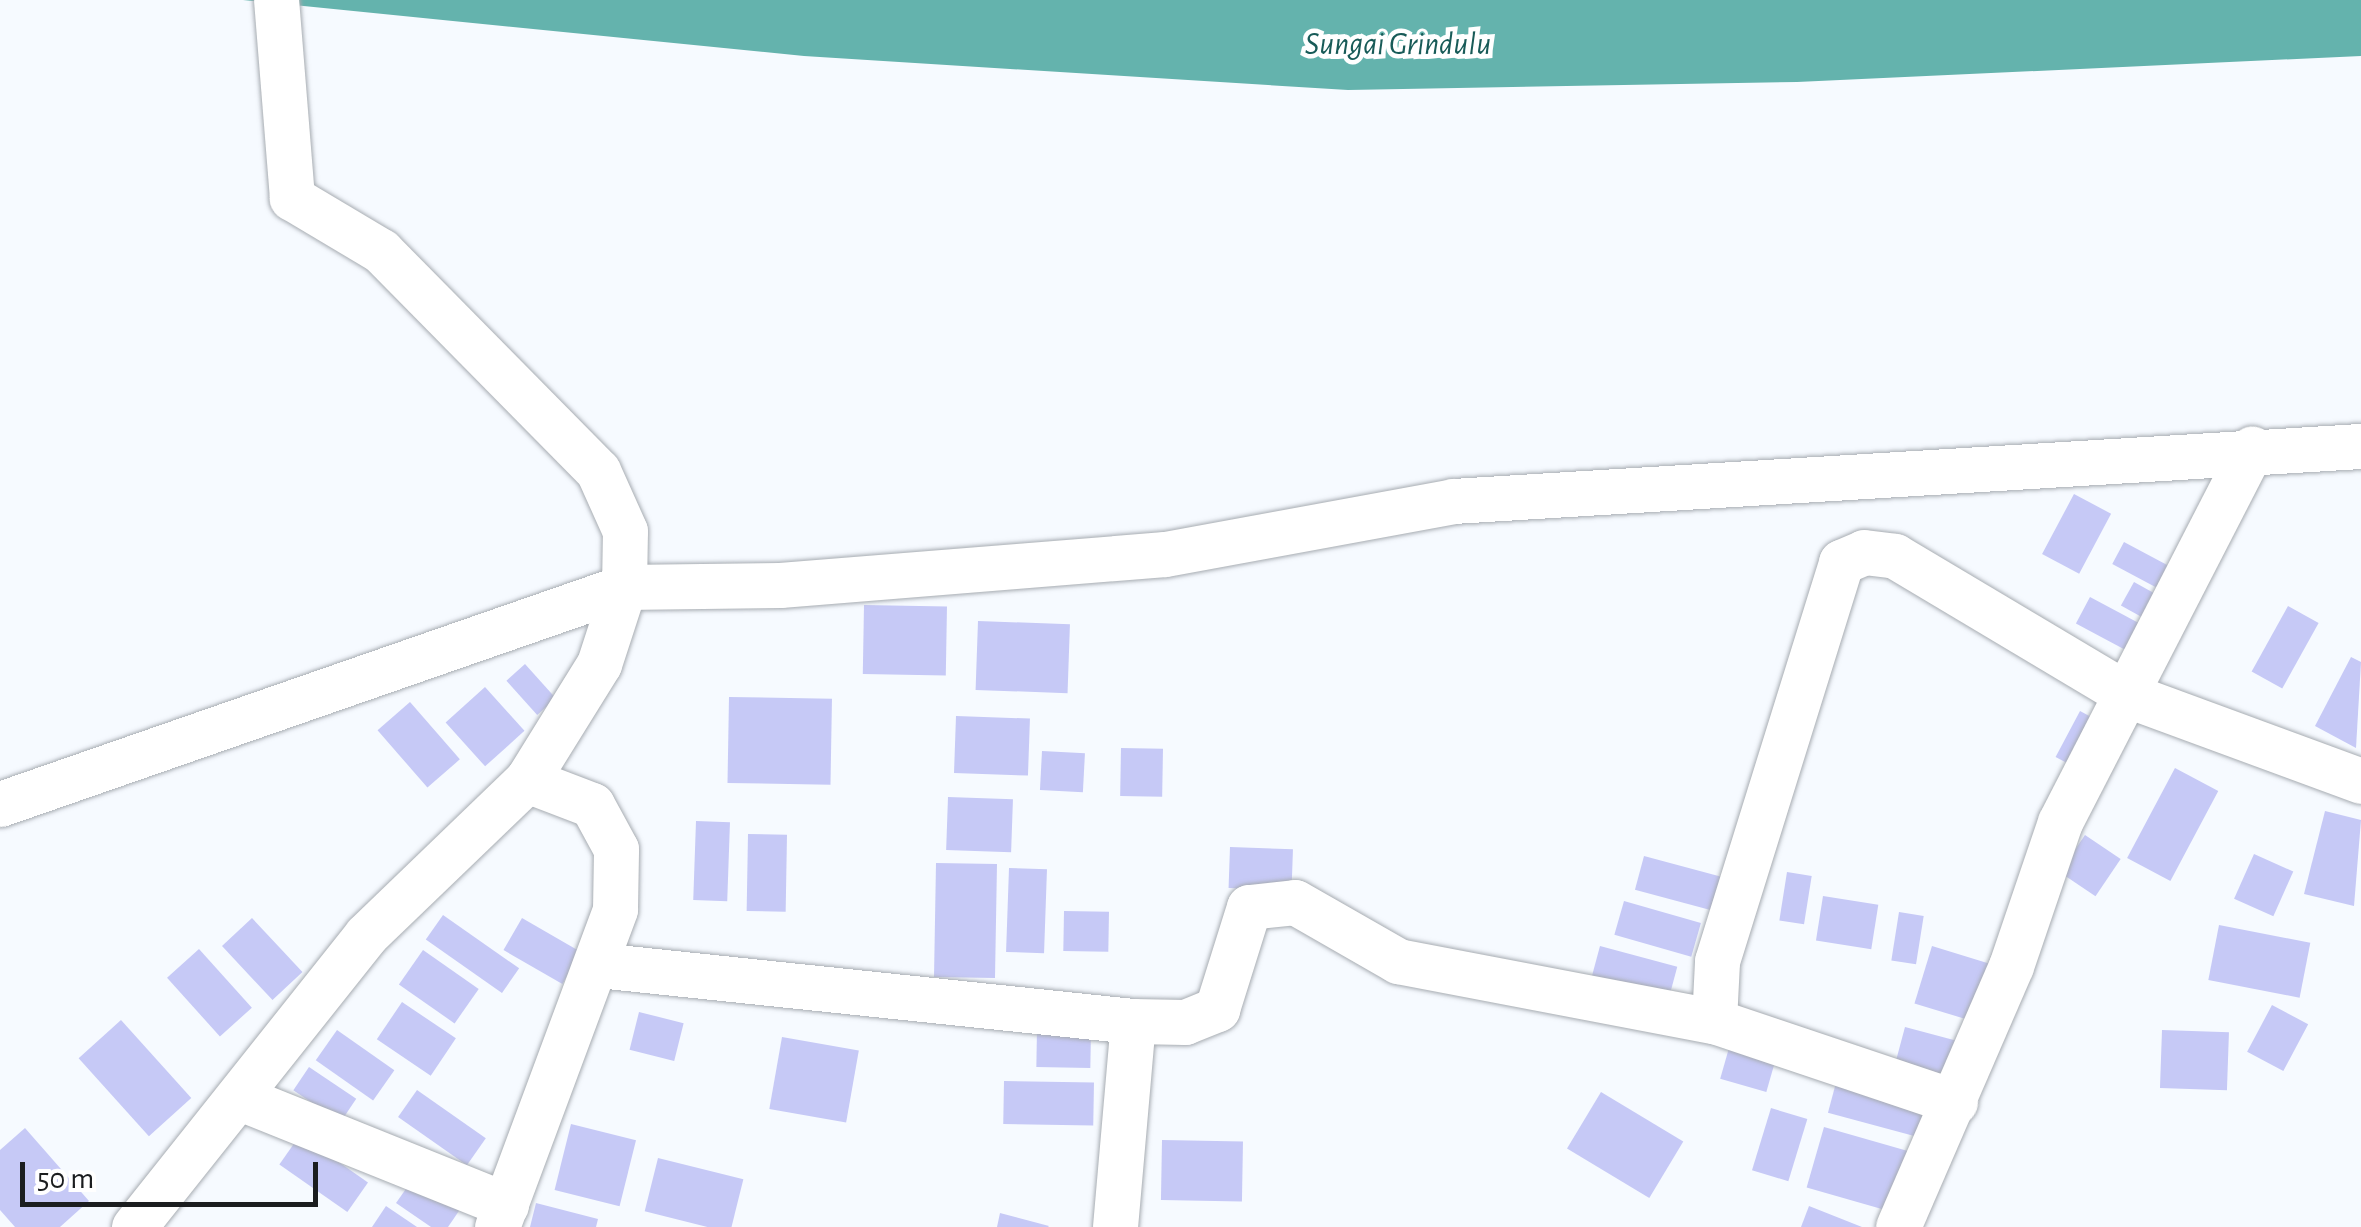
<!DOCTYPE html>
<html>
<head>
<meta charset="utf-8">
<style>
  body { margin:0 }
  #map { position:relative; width:2361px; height:1227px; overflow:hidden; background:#f6faff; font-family:"Alegreya Sans",sans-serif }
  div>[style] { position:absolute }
  .water>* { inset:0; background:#64b3ad }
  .building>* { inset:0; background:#c6c9f6; transform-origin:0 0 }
  .roads { filter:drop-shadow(0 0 2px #a7acb2) drop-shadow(0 0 2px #a7acb2) }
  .minor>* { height:45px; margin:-22.5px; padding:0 22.5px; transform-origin:22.5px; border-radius:22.5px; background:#fff }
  span { translate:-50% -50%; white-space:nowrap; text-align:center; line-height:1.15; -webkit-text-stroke:9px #fff; paint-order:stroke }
  .water-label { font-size:32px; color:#185b58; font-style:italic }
  .scale { position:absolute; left:20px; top:1162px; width:298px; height:45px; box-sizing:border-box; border:5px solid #1b1d1f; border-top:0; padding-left:12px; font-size:30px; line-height:35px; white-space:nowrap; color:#1b1d1f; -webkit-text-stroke:8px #fff; paint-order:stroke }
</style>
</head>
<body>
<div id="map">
  <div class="water">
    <div style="clip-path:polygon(243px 0,2361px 0,2361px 56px,1797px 82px,1348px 90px,804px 56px)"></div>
  </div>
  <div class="building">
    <div style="left:2074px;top:494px;width:42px;height:68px;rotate:28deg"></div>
    <div style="left:2124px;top:542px;width:60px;height:25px;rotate:28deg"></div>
    <div style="left:2134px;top:582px;width:33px;height:27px;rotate:29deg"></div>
    <div style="left:2090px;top:597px;width:61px;height:30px;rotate:28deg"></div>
    <div style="left:864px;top:605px;width:83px;height:69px;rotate:1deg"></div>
    <div style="left:2288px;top:606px;width:35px;height:75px;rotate:29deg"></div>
    <div style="left:978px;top:621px;width:92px;height:69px;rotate:2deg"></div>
    <div style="clip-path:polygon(2351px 657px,2361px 662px,2356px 748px,2315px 726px)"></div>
    <div style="left:525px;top:664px;width:46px;height:25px;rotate:48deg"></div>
    <div style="left:485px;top:687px;width:59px;height:53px;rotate:48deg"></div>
    <div style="left:729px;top:697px;width:103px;height:86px;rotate:1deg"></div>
    <div style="left:410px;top:702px;width:76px;height:43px;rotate:49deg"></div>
    <div style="left:2080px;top:711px;width:19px;height:52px;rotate:28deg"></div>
    <div style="left:956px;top:716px;width:74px;height:57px;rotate:2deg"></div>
    <div style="left:1121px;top:748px;width:42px;height:48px;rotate:1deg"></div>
    <div style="left:1042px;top:751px;width:43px;height:39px;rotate:3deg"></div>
    <div style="left:2175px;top:768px;width:49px;height:102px;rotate:28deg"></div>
    <div style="left:948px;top:797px;width:65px;height:53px;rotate:2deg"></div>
    <div style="clip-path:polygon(2325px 811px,2361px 820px,2354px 906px,2304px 894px)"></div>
    <div style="left:696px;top:821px;width:34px;height:79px;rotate:2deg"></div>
    <div style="left:748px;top:834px;width:39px;height:77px;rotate:1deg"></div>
    <div style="left:2085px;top:835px;width:43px;height:45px;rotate:34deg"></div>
    <div style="left:1230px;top:847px;width:63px;height:41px;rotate:2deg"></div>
    <div style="left:2254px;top:854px;width:43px;height:49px;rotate:24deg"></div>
    <div style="left:1644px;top:856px;width:80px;height:35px;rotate:15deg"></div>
    <div style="left:936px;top:863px;width:61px;height:114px;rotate:1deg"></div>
    <div style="left:1009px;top:868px;width:38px;height:84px;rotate:2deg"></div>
    <div style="left:1787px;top:872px;width:25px;height:49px;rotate:9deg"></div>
    <div style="left:1823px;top:896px;width:56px;height:45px;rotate:9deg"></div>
    <div style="left:1624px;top:901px;width:80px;height:35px;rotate:16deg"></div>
    <div style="left:1064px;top:911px;width:45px;height:40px;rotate:1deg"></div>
    <div style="left:1899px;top:912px;width:25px;height:49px;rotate:9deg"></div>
    <div style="left:443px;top:915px;width:93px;height:30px;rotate:35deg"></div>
    <div style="left:252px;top:918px;width:74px;height:41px;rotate:47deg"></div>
    <div style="left:522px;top:918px;width:68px;height:37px;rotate:30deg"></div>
    <div style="left:2219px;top:925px;width:93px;height:56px;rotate:11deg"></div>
    <div style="left:1600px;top:946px;width:80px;height:35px;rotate:15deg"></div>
    <div style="left:1932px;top:946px;width:62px;height:60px;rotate:17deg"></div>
    <div style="left:199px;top:949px;width:79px;height:43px;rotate:48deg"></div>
    <div style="left:423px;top:950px;width:68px;height:42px;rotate:35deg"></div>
    <div style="left:402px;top:1002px;width:65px;height:45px;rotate:34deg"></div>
    <div style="left:2272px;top:1005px;width:41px;height:53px;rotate:28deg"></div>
    <div style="left:639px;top:1012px;width:46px;height:39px;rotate:14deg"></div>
    <div style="left:121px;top:1020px;width:105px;height:57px;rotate:48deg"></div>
    <div style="left:1905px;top:1027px;width:65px;height:47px;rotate:15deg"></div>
    <div style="left:1037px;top:1029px;width:54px;height:38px;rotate:1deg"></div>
    <div style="left:337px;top:1030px;width:70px;height:37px;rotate:35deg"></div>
    <div style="left:2162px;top:1030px;width:67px;height:58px;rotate:2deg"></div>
    <div style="left:782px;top:1037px;width:78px;height:73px;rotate:10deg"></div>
    <div style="left:1729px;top:1048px;width:48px;height:32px;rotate:16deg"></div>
    <div style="left:309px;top:1067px;width:57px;height:28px;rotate:34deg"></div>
    <div style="left:1837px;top:1079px;width:95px;height:35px;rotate:15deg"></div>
    <div style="left:1004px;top:1081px;width:90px;height:43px;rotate:1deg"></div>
    <div style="left:417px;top:1090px;width:84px;height:33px;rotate:35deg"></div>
    <div style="left:1601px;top:1092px;width:96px;height:66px;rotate:31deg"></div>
    <div style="left:1771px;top:1108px;width:38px;height:65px;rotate:17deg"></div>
    <div style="left:571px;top:1124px;width:67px;height:68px;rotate:14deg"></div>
    <div style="left:1824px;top:1127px;width:89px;height:63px;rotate:16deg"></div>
    <div style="clip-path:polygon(25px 1128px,89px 1201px,60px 1227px,15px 1227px,0 1210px,0 1150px)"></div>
    <div style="left:300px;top:1135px;width:83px;height:36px;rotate:35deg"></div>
    <div style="left:1162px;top:1140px;width:81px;height:60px;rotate:1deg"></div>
    <div style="left:658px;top:1158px;width:88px;height:55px;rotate:14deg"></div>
    <div style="clip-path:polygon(415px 1176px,461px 1208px,448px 1227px,431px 1227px,396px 1203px)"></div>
    <div style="clip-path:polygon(536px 1203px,598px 1219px,596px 1227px,530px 1227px)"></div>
    <div style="clip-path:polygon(386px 1206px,417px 1227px,372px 1227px)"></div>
    <div style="clip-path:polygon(1809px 1206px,1862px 1227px,1801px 1227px)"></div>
    <div style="clip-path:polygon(1000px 1213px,1049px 1226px,1048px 1227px,997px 1227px)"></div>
  </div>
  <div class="roads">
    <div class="minor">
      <div style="left:0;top:804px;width:661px;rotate:-19.18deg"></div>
      <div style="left:624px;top:587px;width:156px;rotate:-0.7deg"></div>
      <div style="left:780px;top:585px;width:386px;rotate:-4.6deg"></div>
      <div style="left:1165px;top:554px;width:293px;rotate:-10.4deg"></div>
      <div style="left:1453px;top:501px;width:910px;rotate:-3.47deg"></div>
      <div style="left:598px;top:965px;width:538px;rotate:5.98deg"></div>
      <div style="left:1133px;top:1021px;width:207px;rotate:95deg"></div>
      <div style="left:1133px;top:1021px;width:52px;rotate:1.1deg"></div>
      <div style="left:1185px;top:1022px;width:35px;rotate:-22deg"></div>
      <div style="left:1217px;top:1009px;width:107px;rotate:-72.6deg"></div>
      <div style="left:1249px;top:907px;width:46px;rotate:-6.2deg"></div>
      <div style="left:1295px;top:902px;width:119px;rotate:29.8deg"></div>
      <div style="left:1398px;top:961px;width:322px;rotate:10.8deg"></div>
      <div style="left:238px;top:1097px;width:289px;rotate:21.9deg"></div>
      <div style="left:1955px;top:1102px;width:254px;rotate:-161.4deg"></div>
      <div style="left:1714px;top:1021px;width:60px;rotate:-87.1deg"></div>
      <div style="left:1717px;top:961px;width:418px;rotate:-72.7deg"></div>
      <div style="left:1841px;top:562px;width:25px;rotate:-23deg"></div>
      <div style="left:1864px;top:552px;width:31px;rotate:7deg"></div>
      <div style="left:1895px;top:556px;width:274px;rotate:30.8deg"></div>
      <div style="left:2130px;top:696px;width:246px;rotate:20.2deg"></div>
      <div style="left:134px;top:1227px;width:373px;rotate:-51.5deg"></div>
      <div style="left:366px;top:935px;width:223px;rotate:-43.9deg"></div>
      <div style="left:527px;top:780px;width:137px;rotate:-58.2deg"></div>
      <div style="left:599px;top:664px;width:81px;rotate:-72deg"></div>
      <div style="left:624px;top:587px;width:56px;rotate:-89deg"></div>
      <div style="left:625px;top:531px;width:66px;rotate:-114.2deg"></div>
      <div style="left:598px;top:471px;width:309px;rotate:-134.6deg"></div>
      <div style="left:381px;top:251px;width:104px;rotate:-149.2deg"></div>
      <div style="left:292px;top:198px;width:199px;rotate:-94.6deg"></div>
      <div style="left:497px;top:1227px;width:339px;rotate:-69.6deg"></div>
      <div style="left:615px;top:909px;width:60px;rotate:-89deg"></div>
      <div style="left:616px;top:849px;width:50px;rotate:-118.6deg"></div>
      <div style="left:592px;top:805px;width:70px;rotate:-159deg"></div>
      <div style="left:1898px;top:1227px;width:284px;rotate:-66.6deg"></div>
      <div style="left:2011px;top:966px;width:152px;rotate:-71.2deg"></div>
      <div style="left:2060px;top:822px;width:420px;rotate:-62.8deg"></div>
    </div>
  </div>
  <div class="water-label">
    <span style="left:1398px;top:44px">Sungai Grindulu</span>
  </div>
  <div class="scale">50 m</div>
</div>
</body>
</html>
